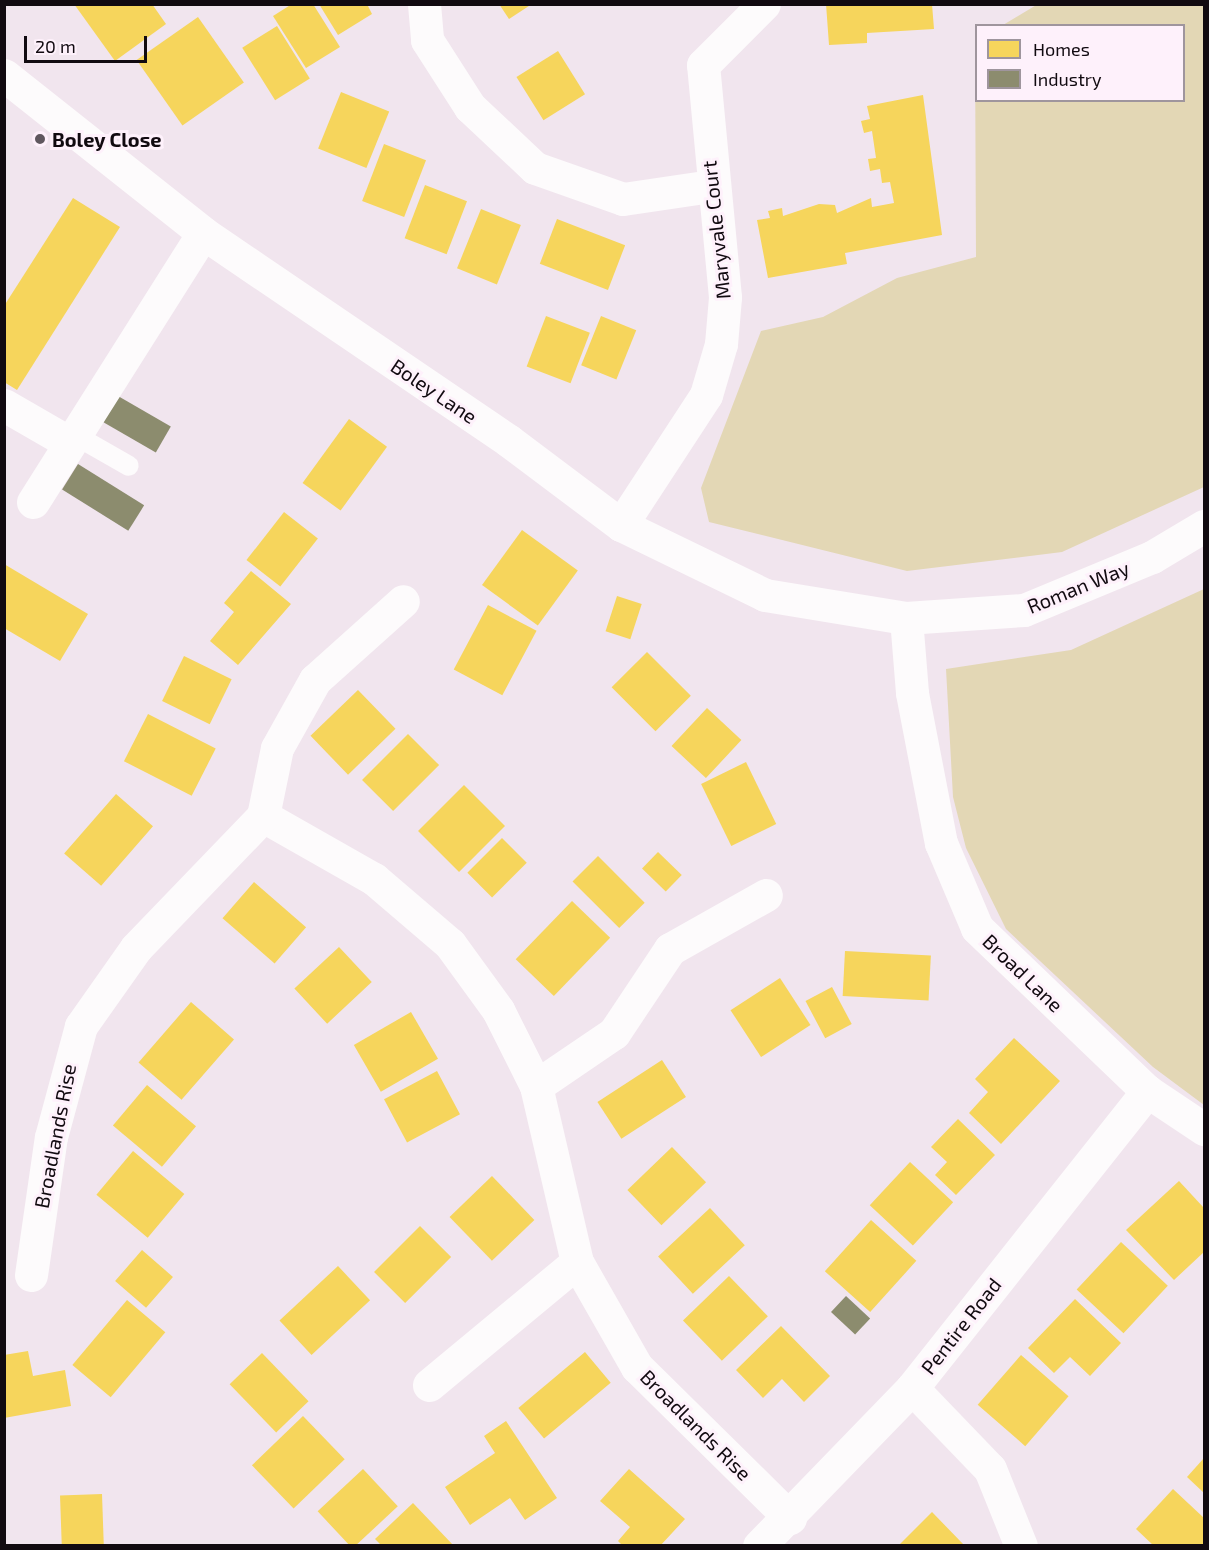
<!DOCTYPE html>
<html>
<head>
<meta charset="utf-8">
<style>
  body { margin:0 }
  #map { position:relative; width:1209px; height:1550px; overflow:hidden; background:#f1e5ee; font-family:"Exo 2",sans-serif }
  div>[style] { position:absolute }
  .green>* { inset:0; background:#e3d7b5 }
  .homes>* { inset:0; background:#f6d55c; transform-origin:0 0 }
  .industry>* { inset:0; background:#8c8c6e; transform-origin:0 0 }
  .service>* { height:20px; margin:-10px; padding:0 10px; transform-origin:10px; border-radius:10px; background:#fdfbfc }
  .minor>* { height:33px; margin:-16.5px; padding:0 16.5px; transform-origin:16.5px; border-radius:16.5px; background:#fdfbfc }
  .tertiary>* { height:33px; margin:-16.5px; padding:0 16.5px; transform-origin:16.5px; border-radius:16.5px; background:#fdfbfc }
  .dots>* { width:16px; height:16px; translate:-50% -50%; box-sizing:border-box; border:3px solid #fef1fb; border-radius:50% }
  span { translate:-50% -50%; white-space:nowrap; text-align:center; line-height:1.15; -webkit-text-stroke:6px #fef1fb; paint-order:stroke }
  .poi-label { font-size:20px; color:#110a10; font-weight:700 }
  .left { translate:0 -50%; text-align:left }
  .street-label { font-size:20px; color:#110a10 }
  .frame { position:absolute; inset:0; border:6px solid #110a10; pointer-events:none }
  .legend { position:absolute; left:975px; top:24px; width:210px; height:78px; box-sizing:border-box; background:#fef1fb; border:2px solid #9f959d; margin:0; padding:8px 10px; list-style:none; font-size:18px; color:#110a10 }
  .legend li { display:flex; align-items:center; gap:12px; height:30px }
  .legend b { width:30px; border:2px solid #9f959d }
  .scale { position:absolute; left:24px; top:36px; width:123px; height:27px; box-sizing:border-box; border:3px solid #110a10; border-top:0; padding-left:8px; font-size:18px; line-height:21px; white-space:nowrap; color:#110a10; -webkit-text-stroke:4px #fef1fb; paint-order:stroke }
</style>
</head>
<body>
<div id="map">
  <div class="green">
    <div style="clip-path:polygon(1038px 4px,1204px 5px,1204px 487px,1062px 552px,907px 571px,709px 522px,701px 488px,761px 331px,823px 317px,897px 278px,976px 257px,975px 43px,976px 100px,1184px 100px,1184px 26px,1003px 25px)"></div>
    <div style="clip-path:polygon(1204px 589px,1204px 1105px,1153px 1067px,1006px 929px,966px 848px,953px 797px,946px 669px,1071px 650px)"></div>
  </div>
  <div class="homes">
    <div style="clip-path:polygon(74px 4px,152px 4px,166px 24px,115px 61px)"></div>
    <div style="clip-path:polygon(292px 4px,313px 4px,340px 47px,306px 68px,273px 16px)"></div>
    <div style="clip-path:polygon(319px 4px,367px 4px,372px 14px,338px 35px)"></div>
    <div style="clip-path:polygon(499px 4px,532px 4px,509px 19px)"></div>
    <div style="clip-path:polygon(826px 4px,932px 4px,934px 29px,867px 33px,867px 43px,829px 45px)"></div>
    <div style="left:198px;top:17px;width:80px;height:75px;rotate:55deg"></div>
    <div style="left:277px;top:26px;width:62px;height:41px;rotate:58deg"></div>
    <div style="left:558px;top:51px;width:51px;height:49px;rotate:58deg"></div>
    <div style="left:341px;top:92px;width:52px;height:61px;rotate:22deg"></div>
    <div style="clip-path:polygon(923px 95px,942px 235px,845px 253px,847px 264px,768px 278px,757px 220px,770px 218px,768px 211px,782px 208px,783px 216px,819px 204px,835px 205px,837px 213px,871px 198px,872px 207px,894px 203px,890px 182px,882px 183px,880px 169px,870px 171px,868px 159px,876px 158px,872px 131px,864px 133px,861px 121px,870px 119px,867px 106px)"></div>
    <div style="left:384px;top:144px;width:45px;height:61px;rotate:21deg"></div>
    <div style="left:425px;top:185px;width:45px;height:57px;rotate:21deg"></div>
    <div style="clip-path:polygon(73px 198px,120px 227px,17px 390px,4px 382px,4px 306px)"></div>
    <div style="left:481px;top:209px;width:43px;height:64px;rotate:22deg"></div>
    <div style="left:557px;top:219px;width:73px;height:48px;rotate:21deg"></div>
    <div style="left:546px;top:316px;width:47px;height:54px;rotate:21deg"></div>
    <div style="left:601px;top:316px;width:38px;height:53px;rotate:22deg"></div>
    <div style="left:349px;top:419px;width:47px;height:79px;rotate:36deg"></div>
    <div style="left:284px;top:512px;width:43px;height:61px;rotate:38deg"></div>
    <div style="left:522px;top:530px;width:69px;height:68px;rotate:36deg"></div>
    <div style="clip-path:polygon(4px 564px,88px 614px,60px 661px,4px 628px)"></div>
    <div style="clip-path:polygon(251px 571px,291px 604px,238px 665px,210px 641px,234px 612px,224px 603px)"></div>
    <div style="left:617px;top:596px;width:26px;height:37px;rotate:18deg"></div>
    <div style="left:488px;top:605px;width:55px;height:73px;rotate:28deg"></div>
    <div style="left:647px;top:652px;width:62px;height:50px;rotate:45deg"></div>
    <div style="left:184px;top:656px;width:53px;height:50px;rotate:26deg"></div>
    <div style="left:358px;top:690px;width:54px;height:66px;rotate:46deg"></div>
    <div style="left:707px;top:708px;width:47px;height:52px;rotate:43deg"></div>
    <div style="left:148px;top:714px;width:76px;height:53px;rotate:27deg"></div>
    <div style="left:408px;top:734px;width:44px;height:65px;rotate:45deg"></div>
    <div style="left:746px;top:762px;width:69px;height:50px;rotate:64deg"></div>
    <div style="left:464px;top:785px;width:58px;height:65px;rotate:45deg"></div>
    <div style="left:116px;top:794px;width:49px;height:79px;rotate:41deg"></div>
    <div style="left:502px;top:838px;width:35px;height:49px;rotate:45deg"></div>
    <div style="left:658px;top:852px;width:33px;height:23px;rotate:44deg"></div>
    <div style="left:598px;top:856px;width:66px;height:36px;rotate:45deg"></div>
    <div style="left:254px;top:882px;width:69px;height:48px;rotate:41deg"></div>
    <div style="left:572px;top:901px;width:53px;height:81px;rotate:44deg"></div>
    <div style="left:339px;top:947px;width:48px;height:61px;rotate:47deg"></div>
    <div style="left:845px;top:951px;width:86px;height:45px;rotate:3deg"></div>
    <div style="left:780px;top:978px;width:56px;height:59px;rotate:57deg"></div>
    <div style="left:832px;top:987px;width:42px;height:30px;rotate:62deg"></div>
    <div style="left:191px;top:1002px;width:57px;height:80px;rotate:41deg"></div>
    <div style="left:411px;top:1012px;width:54px;height:66px;rotate:60deg"></div>
    <div style="clip-path:polygon(1014px 1038px,1060px 1081px,1001px 1144px,969px 1113px,988px 1092px,975px 1079px)"></div>
    <div style="left:662px;top:1060px;width:44px;height:77px;rotate:57deg"></div>
    <div style="left:437px;top:1071px;width:49px;height:60px;rotate:62deg"></div>
    <div style="left:147px;top:1085px;width:64px;height:53px;rotate:40deg"></div>
    <div style="clip-path:polygon(958px 1119px,995px 1155px,956px 1195px,935px 1175px,947px 1162px,931px 1147px)"></div>
    <div style="left:672px;top:1147px;width:49px;height:62px;rotate:46deg"></div>
    <div style="left:133px;top:1151px;width:67px;height:57px;rotate:40deg"></div>
    <div style="left:910px;top:1162px;width:59px;height:59px;rotate:43deg"></div>
    <div style="left:492px;top:1176px;width:61px;height:59px;rotate:46deg"></div>
    <div style="clip-path:polygon(1179px 1181px,1204px 1208px,1204px 1252px,1174px 1280px,1126px 1230px)"></div>
    <div style="left:710px;top:1208px;width:51px;height:71px;rotate:47deg"></div>
    <div style="left:871px;top:1220px;width:61px;height:69px;rotate:42deg"></div>
    <div style="left:420px;top:1226px;width:44px;height:65px;rotate:45deg"></div>
    <div style="left:1121px;top:1242px;width:64px;height:65px;rotate:43deg"></div>
    <div style="left:142px;top:1250px;width:41px;height:41px;rotate:41deg"></div>
    <div style="left:338px;top:1266px;width:47px;height:80px;rotate:47deg"></div>
    <div style="left:729px;top:1276px;width:56px;height:64px;rotate:46deg"></div>
    <div style="clip-path:polygon(1075px 1299px,1121px 1343px,1090px 1376px,1070px 1357px,1054px 1373px,1028px 1348px)"></div>
    <div style="left:127px;top:1300px;width:50px;height:85px;rotate:40deg"></div>
    <div style="clip-path:polygon(781px 1326px,830px 1376px,804px 1402px,782px 1379px,763px 1398px,736px 1370px)"></div>
    <div style="clip-path:polygon(28px 1351px,33px 1376px,65px 1370px,71px 1406px,4px 1418px,4px 1355px)"></div>
    <div style="left:585px;top:1352px;width:40px;height:87px;rotate:50deg"></div>
    <div style="left:262px;top:1353px;width:67px;height:45px;rotate:46deg"></div>
    <div style="left:1021px;top:1355px;width:63px;height:66px;rotate:41deg"></div>
    <div style="left:303px;top:1416px;width:60px;height:71px;rotate:46deg"></div>
    <div style="clip-path:polygon(506px 1421px,557px 1498px,525px 1520px,510px 1498px,470px 1525px,445px 1487px,495px 1453px,484px 1436px)"></div>
    <div style="clip-path:polygon(1204px 1458px,1204px 1493px,1187px 1477px)"></div>
    <div style="left:363px;top:1469px;width:51px;height:62px;rotate:47deg"></div>
    <div style="clip-path:polygon(629px 1469px,685px 1519px,660px 1546px,623px 1546px,618px 1541px,630px 1527px,600px 1501px)"></div>
    <div style="clip-path:polygon(1173px 1489px,1204px 1518px,1204px 1546px,1154px 1546px,1136px 1529px)"></div>
    <div style="left:102px;top:1494px;width:52px;height:42px;rotate:88deg"></div>
    <div style="clip-path:polygon(413px 1503px,454px 1546px,382px 1546px,375px 1539px)"></div>
    <div style="clip-path:polygon(932px 1512px,965px 1546px,898px 1546px)"></div>
  </div>
  <div class="industry">
    <div style="left:118px;top:396px;width:61px;height:30px;rotate:30deg"></div>
    <div style="left:78px;top:464px;width:78px;height:30px;rotate:32deg"></div>
    <div style="left:846px;top:1296px;width:33px;height:22px;rotate:43deg"></div>
  </div>
  <div class="service">
    <div style="left:73px;top:434px;width:64px;rotate:29.7deg"></div>
  </div>
  <div class="minor">
    <div style="left:424px;top:4px;width:36px;rotate:85deg"></div>
    <div style="left:427px;top:40px;width:80px;rotate:57.3deg"></div>
    <div style="left:470px;top:107px;width:89px;rotate:43.2deg"></div>
    <div style="left:535px;top:168px;width:93px;rotate:19.4deg"></div>
    <div style="left:623px;top:199px;width:89px;rotate:-8.4deg"></div>
    <div style="left:4px;top:405px;width:74px;rotate:30deg"></div>
    <div style="left:33px;top:502px;width:318px;rotate:-57.7deg"></div>
    <div style="left:621px;top:525px;width:155px;rotate:-56.8deg"></div>
    <div style="left:706px;top:395px;width:53px;rotate:-73.6deg"></div>
    <div style="left:721px;top:344px;width:47px;rotate:-85.1deg"></div>
    <div style="left:725px;top:297px;width:233px;rotate:-95.4deg"></div>
    <div style="left:703px;top:65px;width:86px;rotate:-45deg"></div>
    <div style="left:906px;top:618px;width:75px;rotate:85.4deg"></div>
    <div style="left:912px;top:693px;width:153px;rotate:79.1deg"></div>
    <div style="left:941px;top:843px;width:92px;rotate:67deg"></div>
    <div style="left:977px;top:928px;width:236px;rotate:43.8deg"></div>
    <div style="left:1147px;top:1091px;width:69px;rotate:33.7deg"></div>
    <div style="left:263px;top:816px;width:128px;rotate:29.6deg"></div>
    <div style="left:374px;top:879px;width:100px;rotate:40.5deg"></div>
    <div style="left:450px;top:944px;width:82px;rotate:54deg"></div>
    <div style="left:498px;top:1010px;width:85px;rotate:63.4deg"></div>
    <div style="left:536px;top:1086px;width:181px;rotate:76.9deg"></div>
    <div style="left:577px;top:1262px;width:121px;rotate:60.3deg"></div>
    <div style="left:637px;top:1367px;width:215px;rotate:44.6deg"></div>
    <div style="left:536px;top:1086px;width:94px;rotate:-34.2deg"></div>
    <div style="left:614px;top:1033px;width:101px;rotate:-56.3deg"></div>
    <div style="left:670px;top:949px;width:110px;rotate:-29.4deg"></div>
    <div style="left:31px;top:1275px;width:139px;rotate:-81.8deg"></div>
    <div style="left:51px;top:1137px;width:115px;rotate:-74.9deg"></div>
    <div style="left:81px;top:1026px;width:95px;rotate:-54.8deg"></div>
    <div style="left:136px;top:948px;width:183px;rotate:-46.1deg"></div>
    <div style="left:263px;top:816px;width:69px;rotate:-78.4deg"></div>
    <div style="left:277px;top:748px;width:78px;rotate:-60.8deg"></div>
    <div style="left:315px;top:680px;width:118px;rotate:-41.9deg"></div>
    <div style="left:429px;top:1385px;width:192px;rotate:-39.7deg"></div>
    <div style="left:912px;top:1388px;width:112px;rotate:46.1deg"></div>
    <div style="left:990px;top:1469px;width:83px;rotate:68.1deg"></div>
    <div style="left:759px;top:1546px;width:220px;rotate:-45.9deg"></div>
    <div style="left:912px;top:1388px;width:379px;rotate:-51.6deg"></div>
  </div>
  <div class="tertiary">
    <div style="left:4px;top:75px;width:254px;rotate:38.4deg"></div>
    <div style="left:203px;top:233px;width:370px;rotate:34.2deg"></div>
    <div style="left:509px;top:441px;width:140px;rotate:36.9deg"></div>
    <div style="left:621px;top:525px;width:160px;rotate:25.9deg"></div>
    <div style="left:765px;top:595px;width:143px;rotate:9.3deg"></div>
    <div style="left:906px;top:618px;width:118px;rotate:-3.9deg"></div>
    <div style="left:1024px;top:610px;width:139px;rotate:-22.5deg"></div>
    <div style="left:1152px;top:557px;width:61px;rotate:-30.8deg"></div>
  </div>
  <div class="dots">
    <div style="left:40px;top:139px;background:#5f575e"></div>
  </div>
  <div class="poi-label">
    <span class="left" style="left:52px;top:139px">Boley Close</span>
  </div>
  <div class="street-label">
    <span style="left:716px;top:230px;rotate:-96deg">Maryvale Court</span>
    <span style="left:434px;top:391px;rotate:34deg">Boley Lane</span>
    <span style="left:1078px;top:587px;rotate:-22deg">Roman Way</span>
    <span style="left:1023px;top:973px;rotate:44deg">Broad Lane</span>
    <span style="left:55px;top:1136px;rotate:-79deg">Broadlands Rise</span>
    <span style="left:961px;top:1326px;rotate:-52deg">Pentire Road</span>
    <span style="left:696px;top:1425px;rotate:45deg">Broadlands Rise</span>
  </div>
  <div class="frame"></div>
  <ul class="legend">
  <li><b style="height:16px;background:#f6d55c"></b>Homes</li>
  <li><b style="height:16px;background:#8c8c6e"></b>Industry</li>
  </ul>
  <div class="scale">20 m</div>
</div>
</body>
</html>
